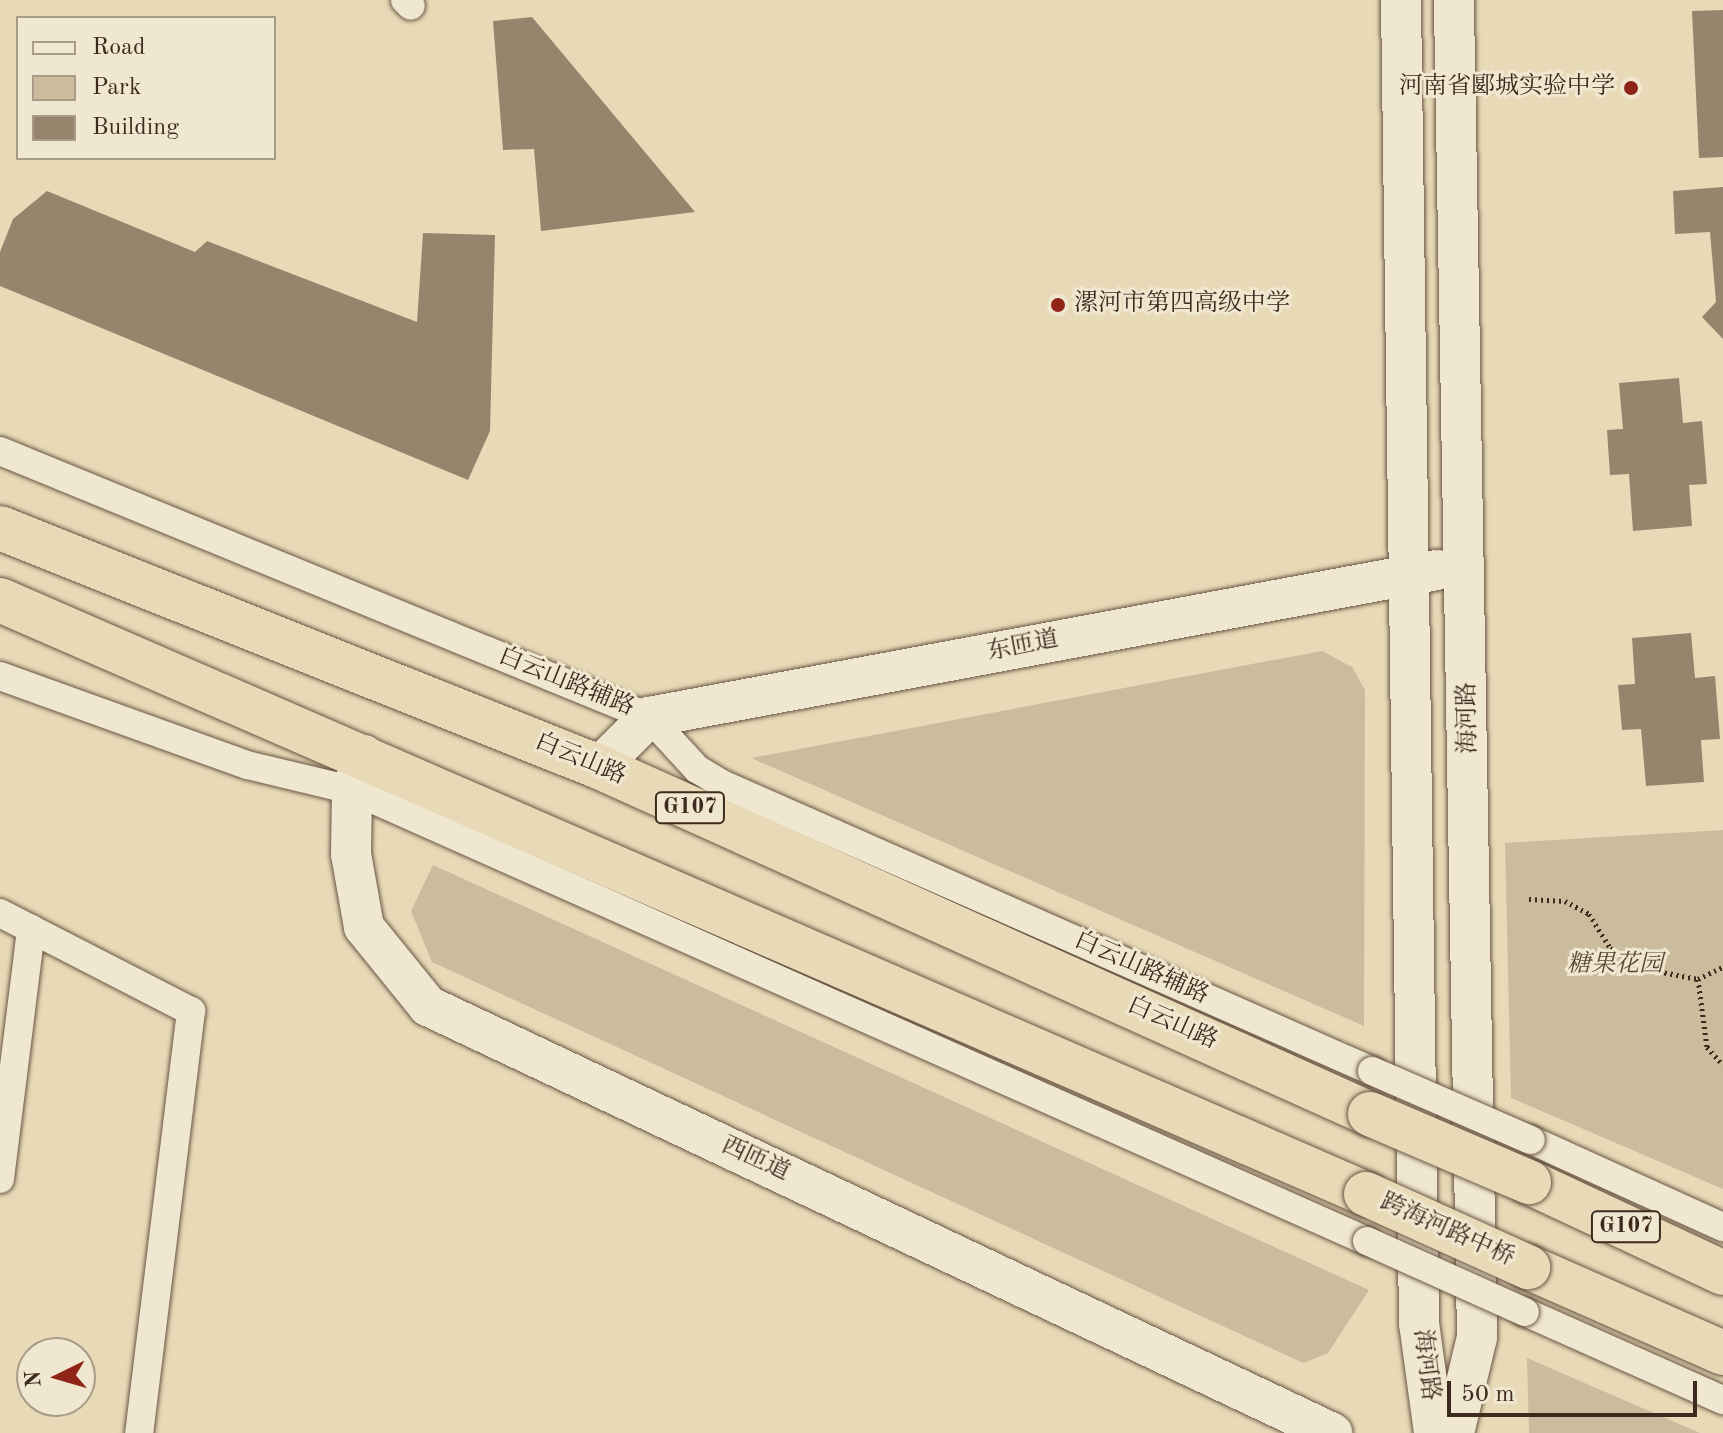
<!DOCTYPE html>
<html>
<head>
<meta charset="utf-8">
<style>
  body { margin:0 }
  #map { position:relative; width:1723px; height:1433px; overflow:hidden; background:#e8dab7; font-family:"Old Standard TT","Noto Serif SC",serif }
  div>[style] { position:absolute }
  .green>* { inset:0; background:#cbbc9d }
  .building>* { inset:0; background:#96856d }
  .path>* { height:5px; margin-top:-2.5px; transform-origin:0; background:repeating-linear-gradient(90deg,#3d291d 0 2px,transparent 0 6px) }
  .roads { filter:drop-shadow(0 0 2px #685544) drop-shadow(0 0 2px #685544) }
  .street>* { height:28px; margin:-14px; padding:0 14px; transform-origin:14px; border-radius:14px; background:#f0e7d0 }
  .secondary>* { height:40px; margin:-20px; padding:0 20px; transform-origin:20px; border-radius:20px; background:#f0e7d0 }
  .highway>* { height:44px; margin:-22px; padding:0 22px; transform-origin:22px; border-radius:22px; background:#e8dab7 }
  .bridges { filter:drop-shadow(0 0 2px #685544) drop-shadow(0 0 2px #685544) }
  .street-bridge>* { height:28px; margin:-14px; padding:0 14px; transform-origin:14px; border-radius:14px; background:#f0e7d0 }
  .highway-bridge>* { height:44px; margin:-22px; padding:0 22px; transform-origin:22px; border-radius:22px; background:#e8dab7 }
  .dots>* { width:22px; height:22px; translate:-50% -50%; box-sizing:border-box; border:4px solid #f0e7d0; border-radius:50% }
  span { translate:-50% -50%; white-space:nowrap; text-align:center; line-height:1.15; -webkit-text-stroke:6px #f0e7d0; paint-order:stroke }
  .shield-label span { padding:2px 6px; background:#f0e7d0; border:2px solid; border-radius:6px; -webkit-text-stroke-width:0 }
  .shield-label { font-size:22px; color:#3d291d; font-weight:700 }
  .poi-label { font-size:24px; color:#3d291d }
  .right { translate:-100% -50%; text-align:right }
  .left { translate:0 -50%; text-align:left }
  .street-label { font-size:24px; color:#3d291d }
  .park-label { font-size:24px; color:#594637; font-style:italic }
  .legend { position:absolute; left:16px; top:16px; width:260px; height:144px; box-sizing:border-box; background:#f0e7d0; border:2px solid #a89b88; margin:0; padding:10px 14px; list-style:none; font-size:24px; color:#3d291d }
  .legend li { display:flex; align-items:center; gap:16px; height:40px }
  .legend b { width:40px; border:2px solid #a89b88 }
  .north { position:absolute; left:16px; top:1337px; width:80px; height:80px; box-sizing:border-box; background:#f0e7d0; border:2px solid #a89b88; border-radius:50%; rotate:265deg; font-size:22px; font-weight:700; line-height:32px; text-align:center; color:#3d291d }
  .north::after { content:''; display:block; margin:auto; width:28px; height:36px; background:#8f2418; clip-path:polygon(50% 0,100% 100%,50% 72%,0 100%) }
  .scale { position:absolute; left:1447px; top:1381px; width:250px; height:36px; box-sizing:border-box; border:4px solid #3d291d; border-top:0; padding-left:10px; font-size:24px; line-height:28px; white-space:nowrap; color:#3d291d; -webkit-text-stroke:6px #f0e7d0; paint-order:stroke }
</style>
</head>
<body>
<div id="map">
  <div class="green">
    <div style="clip-path:polygon(1322px 651px,1352px 667px,1365px 690px,1364px 1026px,751px 758px)"></div>
    <div style="clip-path:polygon(1723px 830px,1723px 1189px,1511px 1098px,1505px 843px)"></div>
    <div style="clip-path:polygon(433px 865px,1369px 1290px,1328px 1353px,1303px 1363px,432px 962px,411px 911px)"></div>
    <div style="clip-path:polygon(1527px 1358px,1700px 1433px,1529px 1433px)"></div>
  </div>
  <div class="building">
    <div style="clip-path:polygon(1723px 10px,1723px 157px,1699px 158px,1692px 11px)"></div>
    <div style="clip-path:polygon(532px 17px,695px 212px,541px 231px,534px 149px,503px 150px,493px 21px)"></div>
    <div style="clip-path:polygon(1723px 187px,1723px 339px,1702px 317px,1716px 302px,1710px 232px,1675px 234px,1673px 191px)"></div>
    <div style="clip-path:polygon(47px 191px,195px 252px,207px 241px,417px 322px,423px 233px,495px 235px,490px 431px,468px 480px,0 286px,0 252px,13px 219px)"></div>
    <div style="clip-path:polygon(1679px 378px,1683px 423px,1702px 421px,1707px 484px,1689px 485px,1692px 526px,1633px 531px,1629px 474px,1610px 475px,1607px 430px,1623px 429px,1619px 383px)"></div>
    <div style="clip-path:polygon(1691px 633px,1695px 678px,1715px 676px,1720px 739px,1701px 740px,1704px 782px,1646px 786px,1641px 729px,1622px 730px,1618px 685px,1635px 684px,1632px 638px)"></div>
  </div>
  <div class="path">
    <div style="left:1529px;top:899px;width:36px;rotate:3deg"></div>
    <div style="left:1565px;top:901px;width:27px;rotate:28deg"></div>
    <div style="left:1589px;top:914px;width:40px;rotate:58deg"></div>
    <div style="left:1610px;top:948px;width:37px;rotate:33deg"></div>
    <div style="left:1641px;top:968px;width:58px;rotate:10.9deg"></div>
    <div style="left:1698px;top:979px;width:28px;rotate:-26deg"></div>
    <div style="left:1698px;top:979px;width:69px;rotate:82.5deg"></div>
    <div style="left:1707px;top:1047px;width:24px;rotate:48deg"></div>
  </div>
  <div class="roads">
    <div class="street">
      <div style="left:405px;top:0;width:8px;rotate:45deg"></div>
      <div style="left:0;top:451px;width:701px;rotate:22.29deg"></div>
      <div style="left:649px;top:717px;width:71px;rotate:47.3deg"></div>
      <div style="left:697px;top:769px;width:29px;rotate:31deg"></div>
      <div style="left:722px;top:784px;width:711px;rotate:23.82deg"></div>
      <div style="left:0;top:676px;width:263px;rotate:19.8deg"></div>
      <div style="left:247px;top:765px;width:108px;rotate:13.4deg"></div>
      <div style="left:352px;top:790px;width:1111px;rotate:23.96deg"></div>
      <div style="left:0;top:913px;width:215px;rotate:27.2deg"></div>
      <div style="left:191px;top:1011px;width:425px;rotate:97deg"></div>
      <div style="left:1531px;top:1140px;width:211px;rotate:24.4deg"></div>
      <div style="left:0;top:1179px;width:252px;rotate:-82.9deg"></div>
      <div style="left:1525px;top:1312px;width:217px;rotate:24deg"></div>
    </div>
    <div class="secondary">
      <div style="left:1401px;top:0;width:1323px;rotate:89.22deg"></div>
      <div style="left:1419px;top:1323px;width:111px;rotate:82.2deg"></div>
      <div style="left:364px;top:755px;width:37px;rotate:109deg"></div>
      <div style="left:352px;top:790px;width:64px;rotate:90.9deg"></div>
      <div style="left:351px;top:854px;width:74px;rotate:79.9deg"></div>
      <div style="left:364px;top:927px;width:102px;rotate:51deg"></div>
      <div style="left:428px;top:1006px;width:1000px;rotate:25.28deg"></div>
      <div style="left:599px;top:767px;width:71px;rotate:-45deg"></div>
      <div style="left:649px;top:717px;width:802px;rotate:-10.57deg"></div>
      <div style="left:1454px;top:1433px;width:99px;rotate:-76.5deg"></div>
      <div style="left:1477px;top:1337px;width:1337px;rotate:-90.99deg"></div>
    </div>
    <div class="highway">
      <div style="left:0;top:528px;width:645px;rotate:21.75deg"></div>
      <div style="left:599px;top:767px;width:845px;rotate:24.23deg"></div>
      <div style="left:0;top:600px;width:1490px;rotate:23.5deg"></div>
      <div style="left:1529px;top:1182px;width:214px;rotate:25.1deg"></div>
      <div style="left:1528px;top:1267px;width:213px;rotate:23.8deg"></div>
    </div>
  </div>
  <div class="bridges">
    <div class="street-bridge">
      <div style="left:1372px;top:1071px;width:173px;rotate:23.5deg"></div>
      <div style="left:1367px;top:1241px;width:173px;rotate:24.2deg"></div>
    </div>
    <div class="highway-bridge">
      <div style="left:1370px;top:1114px;width:173px;rotate:23.2deg"></div>
      <div style="left:1366px;top:1194px;width:178px;rotate:24.3deg"></div>
    </div>
  </div>
  <div class="dots">
    <div style="left:1631px;top:88px;background:#8f2418"></div>
    <div style="left:1058px;top:305px;background:#8f2418"></div>
  </div>
  <div class="shield-label">
    <span style="left:690px;top:808px">G107</span>
    <span style="left:1626px;top:1227px">G107</span>
  </div>
  <div class="poi-label">
    <span class="right" style="left:1615px;top:88px">河南省郾城实验中学</span>
    <span class="left" style="left:1074px;top:305px">漯河市第四高级中学</span>
  </div>
  <div class="street-label">
    <span style="left:1023px;top:647px;rotate:-11deg">东匝道</span>
    <span style="left:566px;top:683px;rotate:22deg">白云山路辅路</span>
    <span style="left:1469px;top:718px;rotate:-91deg">海河路</span>
    <span style="left:580px;top:760px;rotate:23deg">白云山路</span>
    <span style="left:1141px;top:969px;rotate:24deg">白云山路辅路</span>
    <span style="left:1172px;top:1024px;rotate:24deg">白云山路</span>
    <span style="left:755px;top:1160px;rotate:25deg">西匝道</span>
    <span style="left:1447px;top:1231px;rotate:24deg">跨海河路中桥</span>
    <span style="left:1425px;top:1365px;rotate:83deg">海河路</span>
  </div>
  <div class="park-label">
    <span style="left:1615px;top:966px">糖果花园</span>
  </div>
  <ul class="legend">
  <li><b style="height:10px;background:#f0e7d0"></b>Road</li>
  <li><b style="height:22px;background:#cbbc9d"></b>Park</li>
  <li><b style="height:22px;background:#96856d"></b>Building</li>
  </ul>
  <div class="north">N</div>
  <div class="scale">50 m</div>
</div>
</body>
</html>
